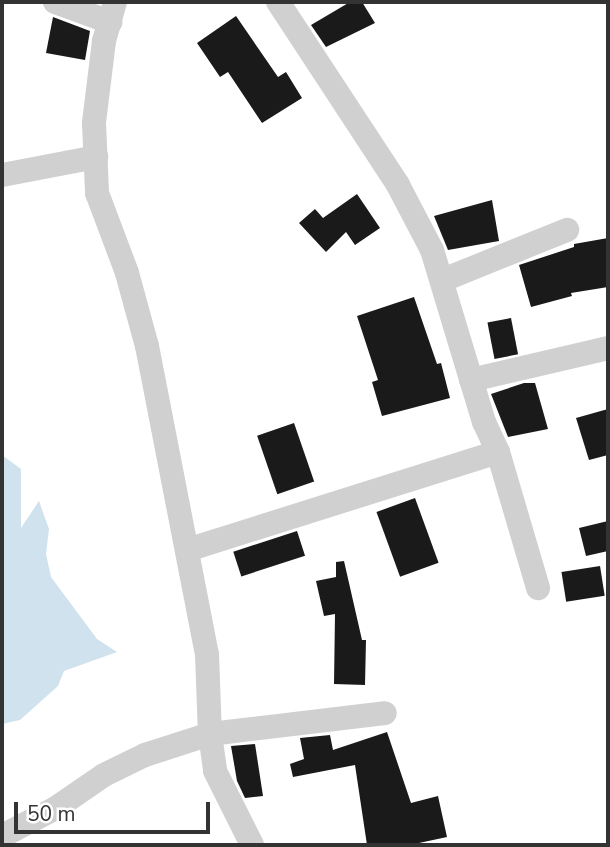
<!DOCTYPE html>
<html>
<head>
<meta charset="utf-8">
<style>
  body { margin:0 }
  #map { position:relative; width:610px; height:847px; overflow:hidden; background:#fff; font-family:"Nunito Sans",sans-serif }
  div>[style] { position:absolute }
  .water>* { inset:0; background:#cfe2ee }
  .building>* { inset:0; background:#1a1a1a; transform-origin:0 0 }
  .street>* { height:24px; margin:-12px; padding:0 12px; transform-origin:12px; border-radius:12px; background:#d0d0d0 }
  span { translate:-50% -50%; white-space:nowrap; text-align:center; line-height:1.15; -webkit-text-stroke:7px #fff; paint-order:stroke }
  .frame { position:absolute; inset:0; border:4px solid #333; pointer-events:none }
  .scale { position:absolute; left:14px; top:802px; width:196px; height:32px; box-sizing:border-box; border:4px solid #333; border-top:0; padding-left:9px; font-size:21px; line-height:24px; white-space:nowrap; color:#333; -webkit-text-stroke:5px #fff; paint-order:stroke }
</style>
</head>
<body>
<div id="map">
  <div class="water">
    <div style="clip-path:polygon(2px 455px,21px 469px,21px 528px,39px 501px,49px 529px,46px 554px,51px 577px,97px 639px,117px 652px,64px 671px,58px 686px,20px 720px,2px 724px)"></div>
  </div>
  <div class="building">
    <div style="clip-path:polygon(350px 2px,362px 2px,375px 23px,326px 47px,311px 25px)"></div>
    <div style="clip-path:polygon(236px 16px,278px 77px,286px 72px,302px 98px,262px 123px,228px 72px,220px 77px,197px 43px)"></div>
    <div style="clip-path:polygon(53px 17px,90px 31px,85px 60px,46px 53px)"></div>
    <div style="clip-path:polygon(357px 194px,380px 228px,355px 245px,346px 232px,326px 252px,299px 223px,315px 209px,323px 218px)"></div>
    <div style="clip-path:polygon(492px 200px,499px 241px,448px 250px,434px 216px)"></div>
    <div style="clip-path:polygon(608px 238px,608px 287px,571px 293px,572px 296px,531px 307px,519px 265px,574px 247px,574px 244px)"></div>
    <div style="clip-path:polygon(414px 297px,437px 364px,441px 363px,450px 398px,382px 416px,372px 382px,378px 380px,357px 316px)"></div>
    <div style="left:511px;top:318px;width:37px;height:24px;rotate:79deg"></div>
    <div style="clip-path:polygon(524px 383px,535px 383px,548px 429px,508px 437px,491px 394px)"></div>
    <div style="clip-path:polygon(608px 409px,608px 455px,589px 460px,576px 418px)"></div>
    <div style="left:294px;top:423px;width:62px;height:39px;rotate:71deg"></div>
    <div style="left:415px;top:498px;width:69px;height:41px;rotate:70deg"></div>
    <div style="clip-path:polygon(608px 521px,608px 551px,586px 556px,579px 528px)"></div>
    <div style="left:297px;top:531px;width:26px;height:67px;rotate:72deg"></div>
    <div style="clip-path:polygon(344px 561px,362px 640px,366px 640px,365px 685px,334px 684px,335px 614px,324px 616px,316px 581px,336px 577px,336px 562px)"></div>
    <div style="left:600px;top:566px;width:30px;height:39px;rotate:81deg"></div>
    <div style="clip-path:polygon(387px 732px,411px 803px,438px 796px,447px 837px,419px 843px,367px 845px,355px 765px,293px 777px,290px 764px,304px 759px,300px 738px,330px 735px,333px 750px)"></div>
    <div style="clip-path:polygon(255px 744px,263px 796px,245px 798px,237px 781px,231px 746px)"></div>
  </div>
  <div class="street">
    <div style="left:55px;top:2px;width:59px;rotate:20deg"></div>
    <div style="left:115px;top:2px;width:41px;rotate:105.8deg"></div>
    <div style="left:104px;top:41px;width:83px;rotate:97deg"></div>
    <div style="left:94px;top:123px;width:70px;rotate:87.5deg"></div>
    <div style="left:97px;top:193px;width:85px;rotate:69.4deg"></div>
    <div style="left:127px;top:273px;width:76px;rotate:74.7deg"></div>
    <div style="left:147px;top:346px;width:314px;rotate:79deg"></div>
    <div style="left:207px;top:654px;width:80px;rotate:87.9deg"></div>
    <div style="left:210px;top:734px;width:37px;rotate:82deg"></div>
    <div style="left:215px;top:771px;width:83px;rotate:63.4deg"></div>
    <div style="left:278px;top:2px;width:219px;rotate:56.7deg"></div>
    <div style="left:398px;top:185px;width:73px;rotate:62.4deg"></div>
    <div style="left:432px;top:250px;width:180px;rotate:73.2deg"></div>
    <div style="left:484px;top:422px;width:33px;rotate:65deg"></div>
    <div style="left:498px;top:452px;width:142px;rotate:73.6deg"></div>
    <div style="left:2px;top:175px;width:96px;rotate:-10.8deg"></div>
    <div style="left:443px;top:280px;width:134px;rotate:-22deg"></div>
    <div style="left:471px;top:380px;width:141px;rotate:-13.1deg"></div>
    <div style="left:187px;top:550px;width:326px;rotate:-17.5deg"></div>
    <div style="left:2px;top:836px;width:61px;rotate:-27.4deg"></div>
    <div style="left:56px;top:808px;width:58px;rotate:-34.5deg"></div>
    <div style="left:104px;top:775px;width:46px;rotate:-26deg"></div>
    <div style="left:145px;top:755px;width:68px;rotate:-17.9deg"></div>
    <div style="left:210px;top:734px;width:176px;rotate:-6.8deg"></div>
  </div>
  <div class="frame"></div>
  <div class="scale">50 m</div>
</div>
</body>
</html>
